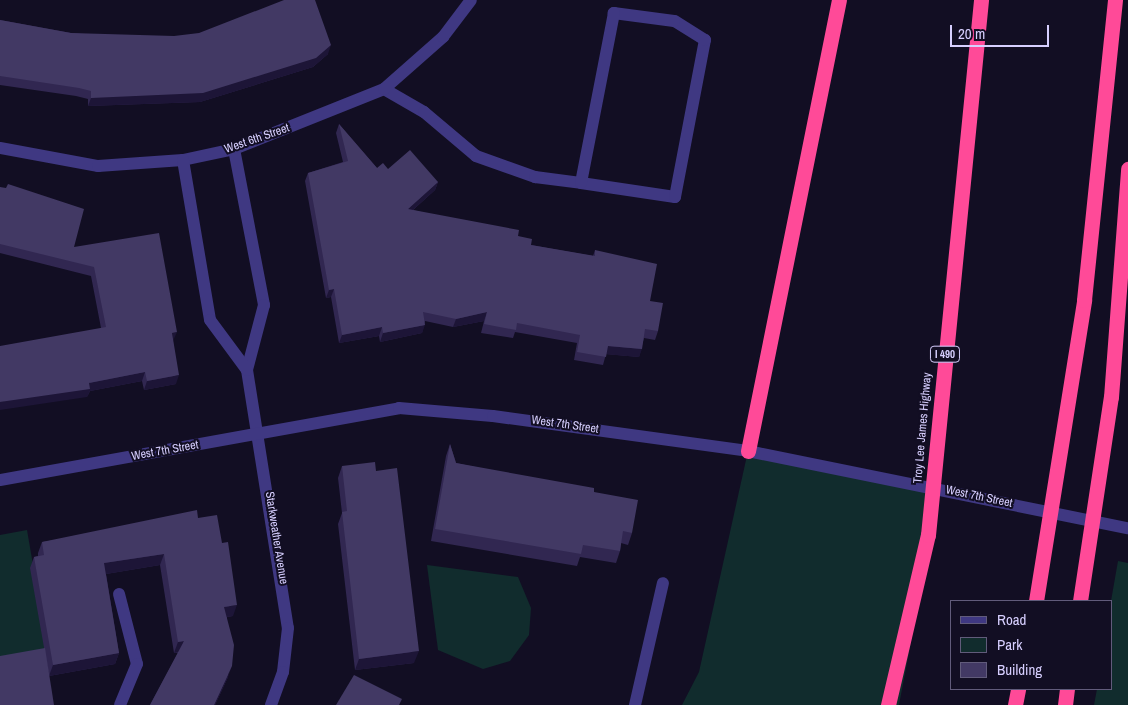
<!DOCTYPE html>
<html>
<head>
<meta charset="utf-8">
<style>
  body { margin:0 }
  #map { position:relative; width:1128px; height:705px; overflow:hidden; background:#120e23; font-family:"Archivo Narrow",sans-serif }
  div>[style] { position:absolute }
  .green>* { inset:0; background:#112c2d }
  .service>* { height:12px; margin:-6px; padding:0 6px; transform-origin:6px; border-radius:6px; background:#3f3882 }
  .minor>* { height:12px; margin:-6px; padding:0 6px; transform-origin:6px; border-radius:6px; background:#3f3882 }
  .tertiary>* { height:12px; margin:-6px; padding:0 6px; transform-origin:6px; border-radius:6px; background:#3f3882 }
  .motorway>* { height:15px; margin:-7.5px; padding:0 7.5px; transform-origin:7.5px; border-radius:7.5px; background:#ff4a98 }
  .wall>* { inset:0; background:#312751 }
  .shaded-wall>* { inset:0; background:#1d1537 }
  .building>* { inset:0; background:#423964 }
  span { translate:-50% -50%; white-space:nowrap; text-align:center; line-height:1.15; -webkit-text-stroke:4px #120e23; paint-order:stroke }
  .shield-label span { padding:1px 4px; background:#120e23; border:1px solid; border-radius:4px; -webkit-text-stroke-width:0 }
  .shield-label { font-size:11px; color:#d7cfff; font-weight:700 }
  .street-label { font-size:12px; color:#d7cfff }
  .legend { position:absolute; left:950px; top:600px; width:162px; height:90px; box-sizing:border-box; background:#120e23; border:1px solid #615b7b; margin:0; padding:6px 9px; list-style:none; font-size:15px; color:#d7cfff }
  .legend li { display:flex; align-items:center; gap:10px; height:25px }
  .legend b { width:25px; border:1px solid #615b7b }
  .scale { position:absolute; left:950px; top:25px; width:99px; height:22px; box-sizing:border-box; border:2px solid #d7cfff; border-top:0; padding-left:6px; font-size:15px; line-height:18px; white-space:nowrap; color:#d7cfff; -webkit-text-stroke:4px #120e23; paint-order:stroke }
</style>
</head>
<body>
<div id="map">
  <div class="green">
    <div style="clip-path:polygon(748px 451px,940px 490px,899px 705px,682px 705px,699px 672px)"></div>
    <div style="clip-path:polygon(27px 530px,48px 652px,0 663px,0 535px)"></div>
    <div style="clip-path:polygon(1118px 561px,1128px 563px,1128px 705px,1094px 705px,1097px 689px,1112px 689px,1111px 601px)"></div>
    <div style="clip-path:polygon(427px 565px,518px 577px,531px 608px,529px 635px,510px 661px,483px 669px,438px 650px)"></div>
  </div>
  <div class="service">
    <div style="left:384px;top:89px;width:46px;rotate:29.9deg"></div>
    <div style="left:424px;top:112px;width:68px;rotate:40.2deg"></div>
    <div style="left:476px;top:156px;width:63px;rotate:19.6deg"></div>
    <div style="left:535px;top:177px;width:46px;rotate:7.4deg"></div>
    <div style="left:581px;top:183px;width:95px;rotate:8.5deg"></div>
    <div style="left:675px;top:197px;width:160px;rotate:-79.2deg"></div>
    <div style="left:705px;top:40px;width:36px;rotate:-148deg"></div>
    <div style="left:674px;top:21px;width:61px;rotate:-172.4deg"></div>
    <div style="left:614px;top:13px;width:173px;rotate:101deg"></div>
    <div style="left:119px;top:594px;width:72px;rotate:75.6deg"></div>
    <div style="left:137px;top:664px;width:44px;rotate:112.5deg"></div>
    <div style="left:635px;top:705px;width:125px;rotate:-77.1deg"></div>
  </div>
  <div class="minor">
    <div style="left:0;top:148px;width:100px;rotate:10.4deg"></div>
    <div style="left:98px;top:166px;width:85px;rotate:-4deg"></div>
    <div style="left:183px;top:160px;width:52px;rotate:-12.2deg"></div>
    <div style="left:234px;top:149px;width:162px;rotate:-21.8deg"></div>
    <div style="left:384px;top:89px;width:79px;rotate:-41.4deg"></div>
    <div style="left:443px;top:37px;width:46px;rotate:-52.9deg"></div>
    <div style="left:234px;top:149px;width:159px;rotate:79.1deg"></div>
    <div style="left:264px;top:305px;width:67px;rotate:104.7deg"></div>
    <div style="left:247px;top:370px;width:261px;rotate:81deg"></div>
    <div style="left:288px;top:628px;width:44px;rotate:96.5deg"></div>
    <div style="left:283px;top:672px;width:35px;rotate:110deg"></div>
    <div style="left:183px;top:160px;width:162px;rotate:80.4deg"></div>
    <div style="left:210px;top:320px;width:62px;rotate:53.5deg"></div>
  </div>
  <div class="tertiary">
    <div style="left:0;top:480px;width:405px;rotate:-10.2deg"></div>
    <div style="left:399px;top:408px;width:94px;rotate:4.9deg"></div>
    <div style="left:493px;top:416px;width:257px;rotate:7.8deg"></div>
    <div style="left:748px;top:451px;width:388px;rotate:11.5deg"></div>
  </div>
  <div class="motorway">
    <div style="left:748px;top:451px;width:460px;rotate:-78.6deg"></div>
    <div style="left:1036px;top:601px;width:305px;rotate:-80.9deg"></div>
    <div style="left:1084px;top:300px;width:302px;rotate:-84.1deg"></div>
    <div style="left:1080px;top:601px;width:206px;rotate:-81.4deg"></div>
    <div style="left:1111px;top:397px;width:229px;rotate:-85.7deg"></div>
    <div style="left:888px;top:705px;width:175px;rotate:-76.8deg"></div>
    <div style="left:928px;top:535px;width:538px;rotate:-84.34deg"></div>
    <div style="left:1015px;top:705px;width:16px;rotate:-79deg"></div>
    <div style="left:1065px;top:705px;width:16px;rotate:-83deg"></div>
  </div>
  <div class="wall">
    <div style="clip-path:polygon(0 20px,71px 33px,328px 54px,313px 67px,200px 102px,88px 106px,88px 99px,76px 96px,0 85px)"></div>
    <div style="clip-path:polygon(339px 124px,377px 168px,388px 169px,438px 182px,435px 190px,413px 210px,518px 236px,531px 245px,593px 256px,595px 250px,650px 301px,658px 331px,655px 340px,644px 338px,639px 357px,606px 354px,603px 365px,574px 360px,577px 343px,515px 332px,513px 338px,481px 333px,484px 321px,453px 327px,425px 321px,422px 333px,380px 342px,379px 336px,339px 343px,331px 297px,326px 298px,305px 181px,308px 173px,343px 162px,336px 133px)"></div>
    <div style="clip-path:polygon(0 187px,74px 247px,173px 341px,176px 384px,144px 390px,142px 381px,90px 391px,87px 397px,101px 328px,91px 276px,0 253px)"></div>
    <div style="clip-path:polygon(450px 444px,456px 463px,594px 492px,632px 533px,628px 545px,621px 543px,620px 551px,616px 563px,580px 557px,577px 566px,431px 541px,446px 456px)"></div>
    <div style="clip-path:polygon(342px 466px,376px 471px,414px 663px,355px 670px,338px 524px,342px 513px,338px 478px)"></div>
    <div style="clip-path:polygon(198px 518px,233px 616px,227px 617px,228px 677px,215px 705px,150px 705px,178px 653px,174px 653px,160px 565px,106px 574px,119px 653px,115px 664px,49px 676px,30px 568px,34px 557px,38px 556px,38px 553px,42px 542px)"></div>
  </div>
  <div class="shaded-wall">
    <div style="clip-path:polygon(331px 45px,328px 54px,313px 67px,200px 102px,88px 106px,91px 98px)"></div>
    <div style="clip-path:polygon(438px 182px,435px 190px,405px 217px,408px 209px)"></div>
    <div style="clip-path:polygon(334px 289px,331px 297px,326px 298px,329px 290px)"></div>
    <div style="clip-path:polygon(487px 312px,484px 321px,453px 327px,456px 319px)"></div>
    <div style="clip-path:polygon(425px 325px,422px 333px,380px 342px,383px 333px)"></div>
    <div style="clip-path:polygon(382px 327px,379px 336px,339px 343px,342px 335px)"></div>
    <div style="clip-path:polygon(177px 332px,173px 341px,172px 333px)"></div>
    <div style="clip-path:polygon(608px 346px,642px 349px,639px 357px,604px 354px)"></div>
    <div style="clip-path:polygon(145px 372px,142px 381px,90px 391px,87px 397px,0 410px,0 402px,89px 383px)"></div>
    <div style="clip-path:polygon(179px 375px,176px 384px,144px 390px,147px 381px)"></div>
    <div style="clip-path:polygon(164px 554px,160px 565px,100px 575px,104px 563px)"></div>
    <div style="clip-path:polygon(237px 605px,233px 616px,220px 618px,224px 607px)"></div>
    <div style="clip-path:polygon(184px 641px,180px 652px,174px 653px,178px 642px)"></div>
    <div style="clip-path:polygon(419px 651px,414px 663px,355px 670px,359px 659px)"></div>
    <div style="clip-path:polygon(119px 653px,115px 664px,49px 676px,53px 665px)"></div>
    <div style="clip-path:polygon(232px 666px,228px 677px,215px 705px,214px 705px)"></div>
  </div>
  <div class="building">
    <div style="clip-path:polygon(284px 0,315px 0,331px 45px,316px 58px,203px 93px,91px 98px,91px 91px,79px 88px,0 76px,0 20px,71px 33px,174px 36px,199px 33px)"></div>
    <div style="clip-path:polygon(339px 124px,377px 168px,383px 163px,388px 169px,410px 150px,438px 182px,408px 209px,519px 230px,518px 236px,532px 239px,531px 245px,595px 256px,595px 250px,657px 264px,650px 301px,663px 303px,658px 331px,645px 329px,642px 349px,608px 346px,606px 357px,577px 352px,580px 335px,517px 323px,516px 330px,484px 324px,487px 312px,456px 319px,423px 312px,425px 325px,383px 333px,382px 327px,342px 335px,334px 289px,329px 290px,308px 173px,348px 161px)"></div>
    <div style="clip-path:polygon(8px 184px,84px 209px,74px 247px,159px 233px,177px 332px,172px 333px,179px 375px,147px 381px,145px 372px,89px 383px,90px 389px,0 402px,0 346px,106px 327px,94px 267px,0 244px,0 187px,6px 188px)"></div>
    <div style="clip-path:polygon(450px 444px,456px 463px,594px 488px,594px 492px,638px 500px,632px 533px,623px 531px,620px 551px,583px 545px,581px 554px,435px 529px)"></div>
    <div style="clip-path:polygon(375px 462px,376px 471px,397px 468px,419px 651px,359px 659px,342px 512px,347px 511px,342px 466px)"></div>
    <div style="clip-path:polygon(197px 510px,198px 518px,217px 515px,222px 543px,228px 542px,237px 605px,224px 607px,234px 645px,232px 666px,214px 705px,150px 705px,184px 641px,178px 642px,164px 554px,104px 563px,119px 653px,53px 665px,34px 557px,44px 555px,42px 542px)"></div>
    <div style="clip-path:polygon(45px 648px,54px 705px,0 705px,0 656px)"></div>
    <div style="clip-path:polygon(354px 675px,402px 699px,399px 705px,336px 705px)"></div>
  </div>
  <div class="shield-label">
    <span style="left:945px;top:354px">I 490</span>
  </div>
  <div class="street-label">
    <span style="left:257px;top:139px;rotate:-19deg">West 6th Street</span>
    <span style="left:565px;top:425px;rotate:8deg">West 7th Street</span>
    <span style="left:923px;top:428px;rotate:-85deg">Troy Lee James Highway</span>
    <span style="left:165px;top:451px;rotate:-10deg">West 7th Street</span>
    <span style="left:979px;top:497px;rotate:12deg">West 7th Street</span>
    <span style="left:276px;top:538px;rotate:81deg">Starkweather Avenue</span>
  </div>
  <ul class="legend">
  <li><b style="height:6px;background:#3f3882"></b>Road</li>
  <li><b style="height:14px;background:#112c2d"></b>Park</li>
  <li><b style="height:14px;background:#423964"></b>Building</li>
  </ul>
  <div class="scale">20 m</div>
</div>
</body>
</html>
